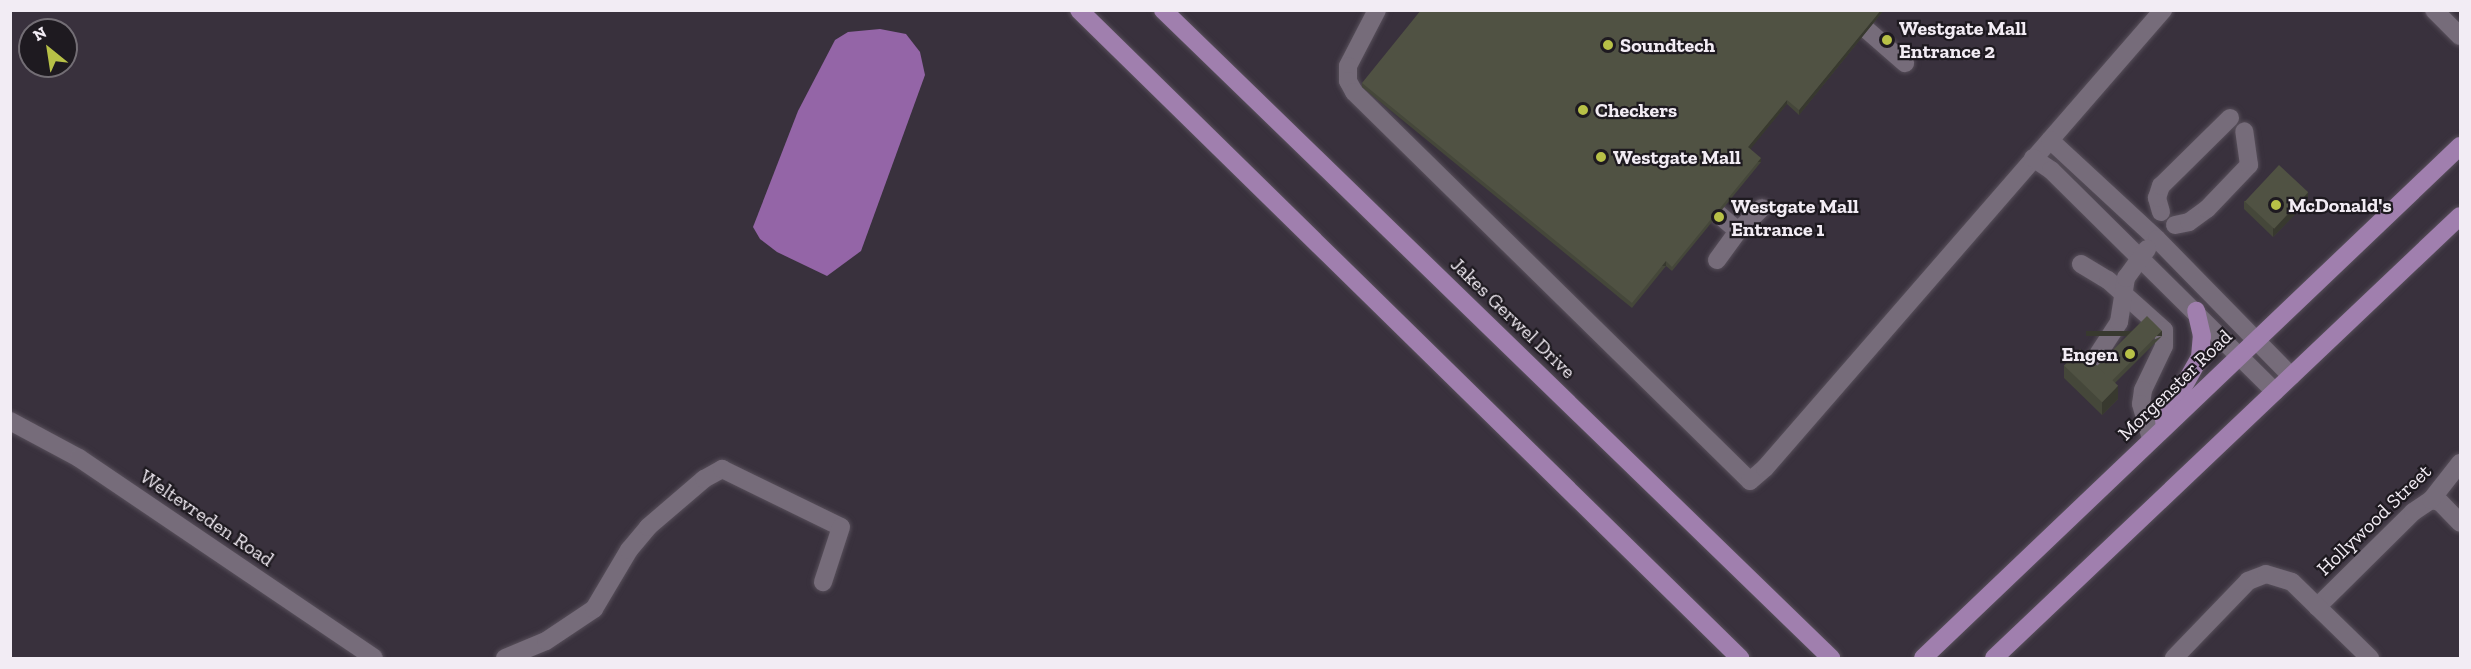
<!DOCTYPE html>
<html>
<head>
<meta charset="utf-8">
<style>
  body { margin:0 }
  #map { position:relative; width:2471px; height:669px; overflow:hidden; background:#39313d; font-family:"Zilla Slab",serif }
  div>[style] { position:absolute }
  .water>* { inset:0; background:#9465a7 }
  .roads { filter:drop-shadow(0 0 2px #574f5a) drop-shadow(0 0 2px #574f5a) }
  .minor>* { height:18px; margin:-9px; padding:0 9px; transform-origin:9px; border-radius:9px; background:#766c7a }
  .major>* { height:18px; margin:-9px; padding:0 9px; transform-origin:9px; border-radius:9px; background:#a07fae }
  .wall>* { inset:0; background:#45473a }
  .shaded-wall>* { inset:0; background:#38392f; transform-origin:0 0 }
  .building>* { inset:0; background:#505243; transform-origin:0 0 }
  .dots>* { width:16px; height:16px; translate:-50% -50%; box-sizing:border-box; border:3px solid #1e1a20; border-radius:50% }
  span { translate:-50% -50%; white-space:nowrap; text-align:center; line-height:1.15; -webkit-text-stroke:4.5px #1e1a20; paint-order:stroke }
  .poi-label { font-size:20px; color:#f2ecf4; font-weight:700 }
  .left { translate:0 -50%; text-align:left }
  .right { translate:-100% -50%; text-align:right }
  .street-label { font-size:20px; color:#f2ecf4 }
  .frame { position:absolute; inset:0; border:12px solid #f2ecf4; pointer-events:none }
  .north { position:absolute; left:18px; top:18px; width:60px; height:60px; box-sizing:border-box; background:#1e1a20; border:2px solid #736e75; border-radius:50%; rotate:330deg; font-size:16px; font-weight:700; line-height:24px; text-align:center; color:#f2ecf4 }
  .north::after { content:''; display:block; margin:auto; width:21px; height:27px; background:#b8c147; clip-path:polygon(50% 0,100% 100%,50% 72%,0 100%) }
</style>
</head>
<body>
<div id="map">
  <div class="water">
    <div style="clip-path:polygon(880px 29px,906px 34px,920px 52px,925px 75px,861px 251px,827px 276px,777px 252px,760px 239px,753px 227px,798px 111px,835px 40px,848px 32px)"></div>
  </div>
  <div class="roads">
    <div class="minor">
      <div style="left:1377px;top:10px;width:63px;rotate:117.4deg"></div>
      <div style="left:1348px;top:66px;width:15px;rotate:90deg"></div>
      <div style="left:1348px;top:81px;width:13px;rotate:61deg"></div>
      <div style="left:1354px;top:92px;width:555px;rotate:44.49deg"></div>
      <div style="left:1750px;top:481px;width:20px;rotate:-41deg"></div>
      <div style="left:1765px;top:468px;width:607px;rotate:-49.01deg"></div>
      <div style="left:1844px;top:10px;width:81px;rotate:41deg"></div>
      <div style="left:2434px;top:10px;width:37px;rotate:45deg"></div>
      <div style="left:2050px;top:140px;width:146px;rotate:42.8deg"></div>
      <div style="left:2157px;top:239px;width:192px;rotate:45.6deg"></div>
      <div style="left:2033px;top:158px;width:22px;rotate:34deg"></div>
      <div style="left:2051px;top:170px;width:315px;rotate:44.7deg"></div>
      <div style="left:1701px;top:199px;width:49px;rotate:40.9deg"></div>
      <div style="left:2161px;top:212px;width:15px;rotate:-106deg"></div>
      <div style="left:2157px;top:198px;width:13px;rotate:-72deg"></div>
      <div style="left:2161px;top:186px;width:97px;rotate:-44.6deg"></div>
      <div style="left:2175px;top:225px;width:14px;rotate:-12deg"></div>
      <div style="left:2189px;top:222px;width:22px;rotate:-36deg"></div>
      <div style="left:2207px;top:209px;width:61px;rotate:-46.3deg"></div>
      <div style="left:2249px;top:165px;width:34px;rotate:-98deg"></div>
      <div style="left:1717px;top:260px;width:36px;rotate:-54deg"></div>
      <div style="left:1738px;top:231px;width:33px;rotate:-44deg"></div>
      <div style="left:2081px;top:264px;width:31px;rotate:31deg"></div>
      <div style="left:2108px;top:280px;width:75px;rotate:41.8deg"></div>
      <div style="left:2164px;top:330px;width:16px;rotate:90deg"></div>
      <div style="left:2164px;top:346px;width:49px;rotate:115.5deg"></div>
      <div style="left:2143px;top:390px;width:14px;rotate:98deg"></div>
      <div style="left:2141px;top:404px;width:36px;rotate:74deg"></div>
      <div style="left:2095px;top:359px;width:44px;rotate:-57deg"></div>
      <div style="left:2119px;top:322px;width:45px;rotate:-81deg"></div>
      <div style="left:2126px;top:278px;width:36px;rotate:-54deg"></div>
      <div style="left:10px;top:421px;width:78px;rotate:28.2deg"></div>
      <div style="left:79px;top:458px;width:356px;rotate:34.1deg"></div>
      <div style="left:2431px;top:500px;width:9px;rotate:13deg"></div>
      <div style="left:2440px;top:502px;width:29px;rotate:46deg"></div>
      <div style="left:2317px;top:607px;width:135px;rotate:-44.7deg"></div>
      <div style="left:2413px;top:512px;width:22px;rotate:-34deg"></div>
      <div style="left:2431px;top:500px;width:47px;rotate:-51.9deg"></div>
      <div style="left:505px;top:658px;width:44px;rotate:-22.5deg"></div>
      <div style="left:546px;top:641px;width:58px;rotate:-33.7deg"></div>
      <div style="left:594px;top:609px;width:69px;rotate:-59.3deg"></div>
      <div style="left:629px;top:550px;width:30px;rotate:-50deg"></div>
      <div style="left:648px;top:527px;width:74px;rotate:-40.6deg"></div>
      <div style="left:704px;top:479px;width:21px;rotate:-29deg"></div>
      <div style="left:722px;top:469px;width:132px;rotate:26deg"></div>
      <div style="left:841px;top:527px;width:58px;rotate:108.1deg"></div>
      <div style="left:2174px;top:658px;width:107px;rotate:-46.1deg"></div>
      <div style="left:2248px;top:581px;width:19px;rotate:-21deg"></div>
      <div style="left:2266px;top:574px;width:27px;rotate:17deg"></div>
      <div style="left:2292px;top:582px;width:109px;rotate:44.3deg"></div>
    </div>
    <div class="major">
      <div style="left:1079px;top:10px;width:926px;rotate:44.43deg"></div>
      <div style="left:1163px;top:10px;width:931px;rotate:44.13deg"></div>
      <div style="left:2164px;top:421px;width:73px;rotate:-60.6deg"></div>
      <div style="left:2200px;top:357px;width:21px;rotate:-85deg"></div>
      <div style="left:2202px;top:336px;width:26px;rotate:-103deg"></div>
      <div style="left:1923px;top:658px;width:742px;rotate:-43.63deg"></div>
      <div style="left:1994px;top:658px;width:642px;rotate:-43.49deg"></div>
    </div>
  </div>
  <div class="wall">
    <div style="clip-path:polygon(1884px 10px,1799px 115px,1787px 104px,1750px 149px,1761px 162px,1672px 271px,1666px 266px,1632px 308px,1362px 87px,1362px 83px)"></div>
    <div style="clip-path:polygon(2244px 201px,2308px 201px,2273px 237px,2244px 209px)"></div>
    <div style="clip-path:polygon(2162px 336px,2115px 383px,2118px 399px,2102px 415px,2064px 378px,2064px 365px,2097px 366px)"></div>
  </div>
  <div class="shaded-wall">
    <div style="clip-path:polygon(1881px 10px,1884px 10px,1799px 115px,1799px 110px)"></div>
    <div style="clip-path:polygon(1787px 100px,1787px 104px,1748px 152px,1748px 147px)"></div>
    <div style="left:1761px;top:158px;width:4px;height:141px;rotate:90deg"></div>
    <div style="clip-path:polygon(2308px 192px,2308px 201px,2273px 237px,2273px 228px)"></div>
    <div style="left:1666px;top:261px;width:5px;height:54px;rotate:90deg"></div>
    <div style="left:2162px;top:331px;width:5px;height:76px;rotate:90deg"></div>
    <div style="clip-path:polygon(2118px 386px,2118px 399px,2102px 415px,2102px 402px)"></div>
  </div>
  <div class="building">
    <div style="clip-path:polygon(1421px 10px,1881px 10px,1799px 110px,1787px 100px,1748px 147px,1761px 158px,1672px 267px,1666px 261px,1632px 303px,1362px 83px)"></div>
    <div style="left:2279px;top:165px;width:40px;height:50px;rotate:43deg"></div>
    <div style="left:2147px;top:316px;width:21px;height:71px;rotate:45deg"></div>
    <div style="left:2080px;top:349px;width:53px;height:23px;rotate:44deg"></div>
  </div>
  <div class="dots">
    <div style="left:1887px;top:40px;background:#b8c147"></div>
    <div style="left:1608px;top:45px;background:#b8c147"></div>
    <div style="left:1583px;top:110px;background:#b8c147"></div>
    <div style="left:1601px;top:157px;background:#b8c147"></div>
    <div style="left:2276px;top:205px;background:#b8c147"></div>
    <div style="left:1719px;top:217px;background:#b8c147"></div>
    <div style="left:2130px;top:354px;background:#b8c147"></div>
  </div>
  <div class="poi-label">
    <span class="left" style="left:1899px;top:40px">Westgate Mall<br>Entrance 2</span>
    <span class="left" style="left:1620px;top:45px">Soundtech</span>
    <span class="left" style="left:1595px;top:110px">Checkers</span>
    <span class="left" style="left:1613px;top:157px">Westgate Mall</span>
    <span class="left" style="left:2288px;top:205px">McDonald's</span>
    <span class="left" style="left:1731px;top:218px">Westgate Mall<br>Entrance 1</span>
    <span class="right" style="left:2118px;top:354px">Engen</span>
  </div>
  <div class="street-label">
    <span style="left:1513px;top:318px;rotate:44deg">Jakes Gerwel Drive</span>
    <span style="left:2175px;top:385px;rotate:-44deg">Morgenster Road</span>
    <span style="left:207px;top:518px;rotate:34deg">Weltevreden Road</span>
    <span style="left:2374px;top:520px;rotate:-44deg">Hollywood Street</span>
  </div>
  <div class="frame"></div>
  <div class="north">N</div>
</div>
</body>
</html>
